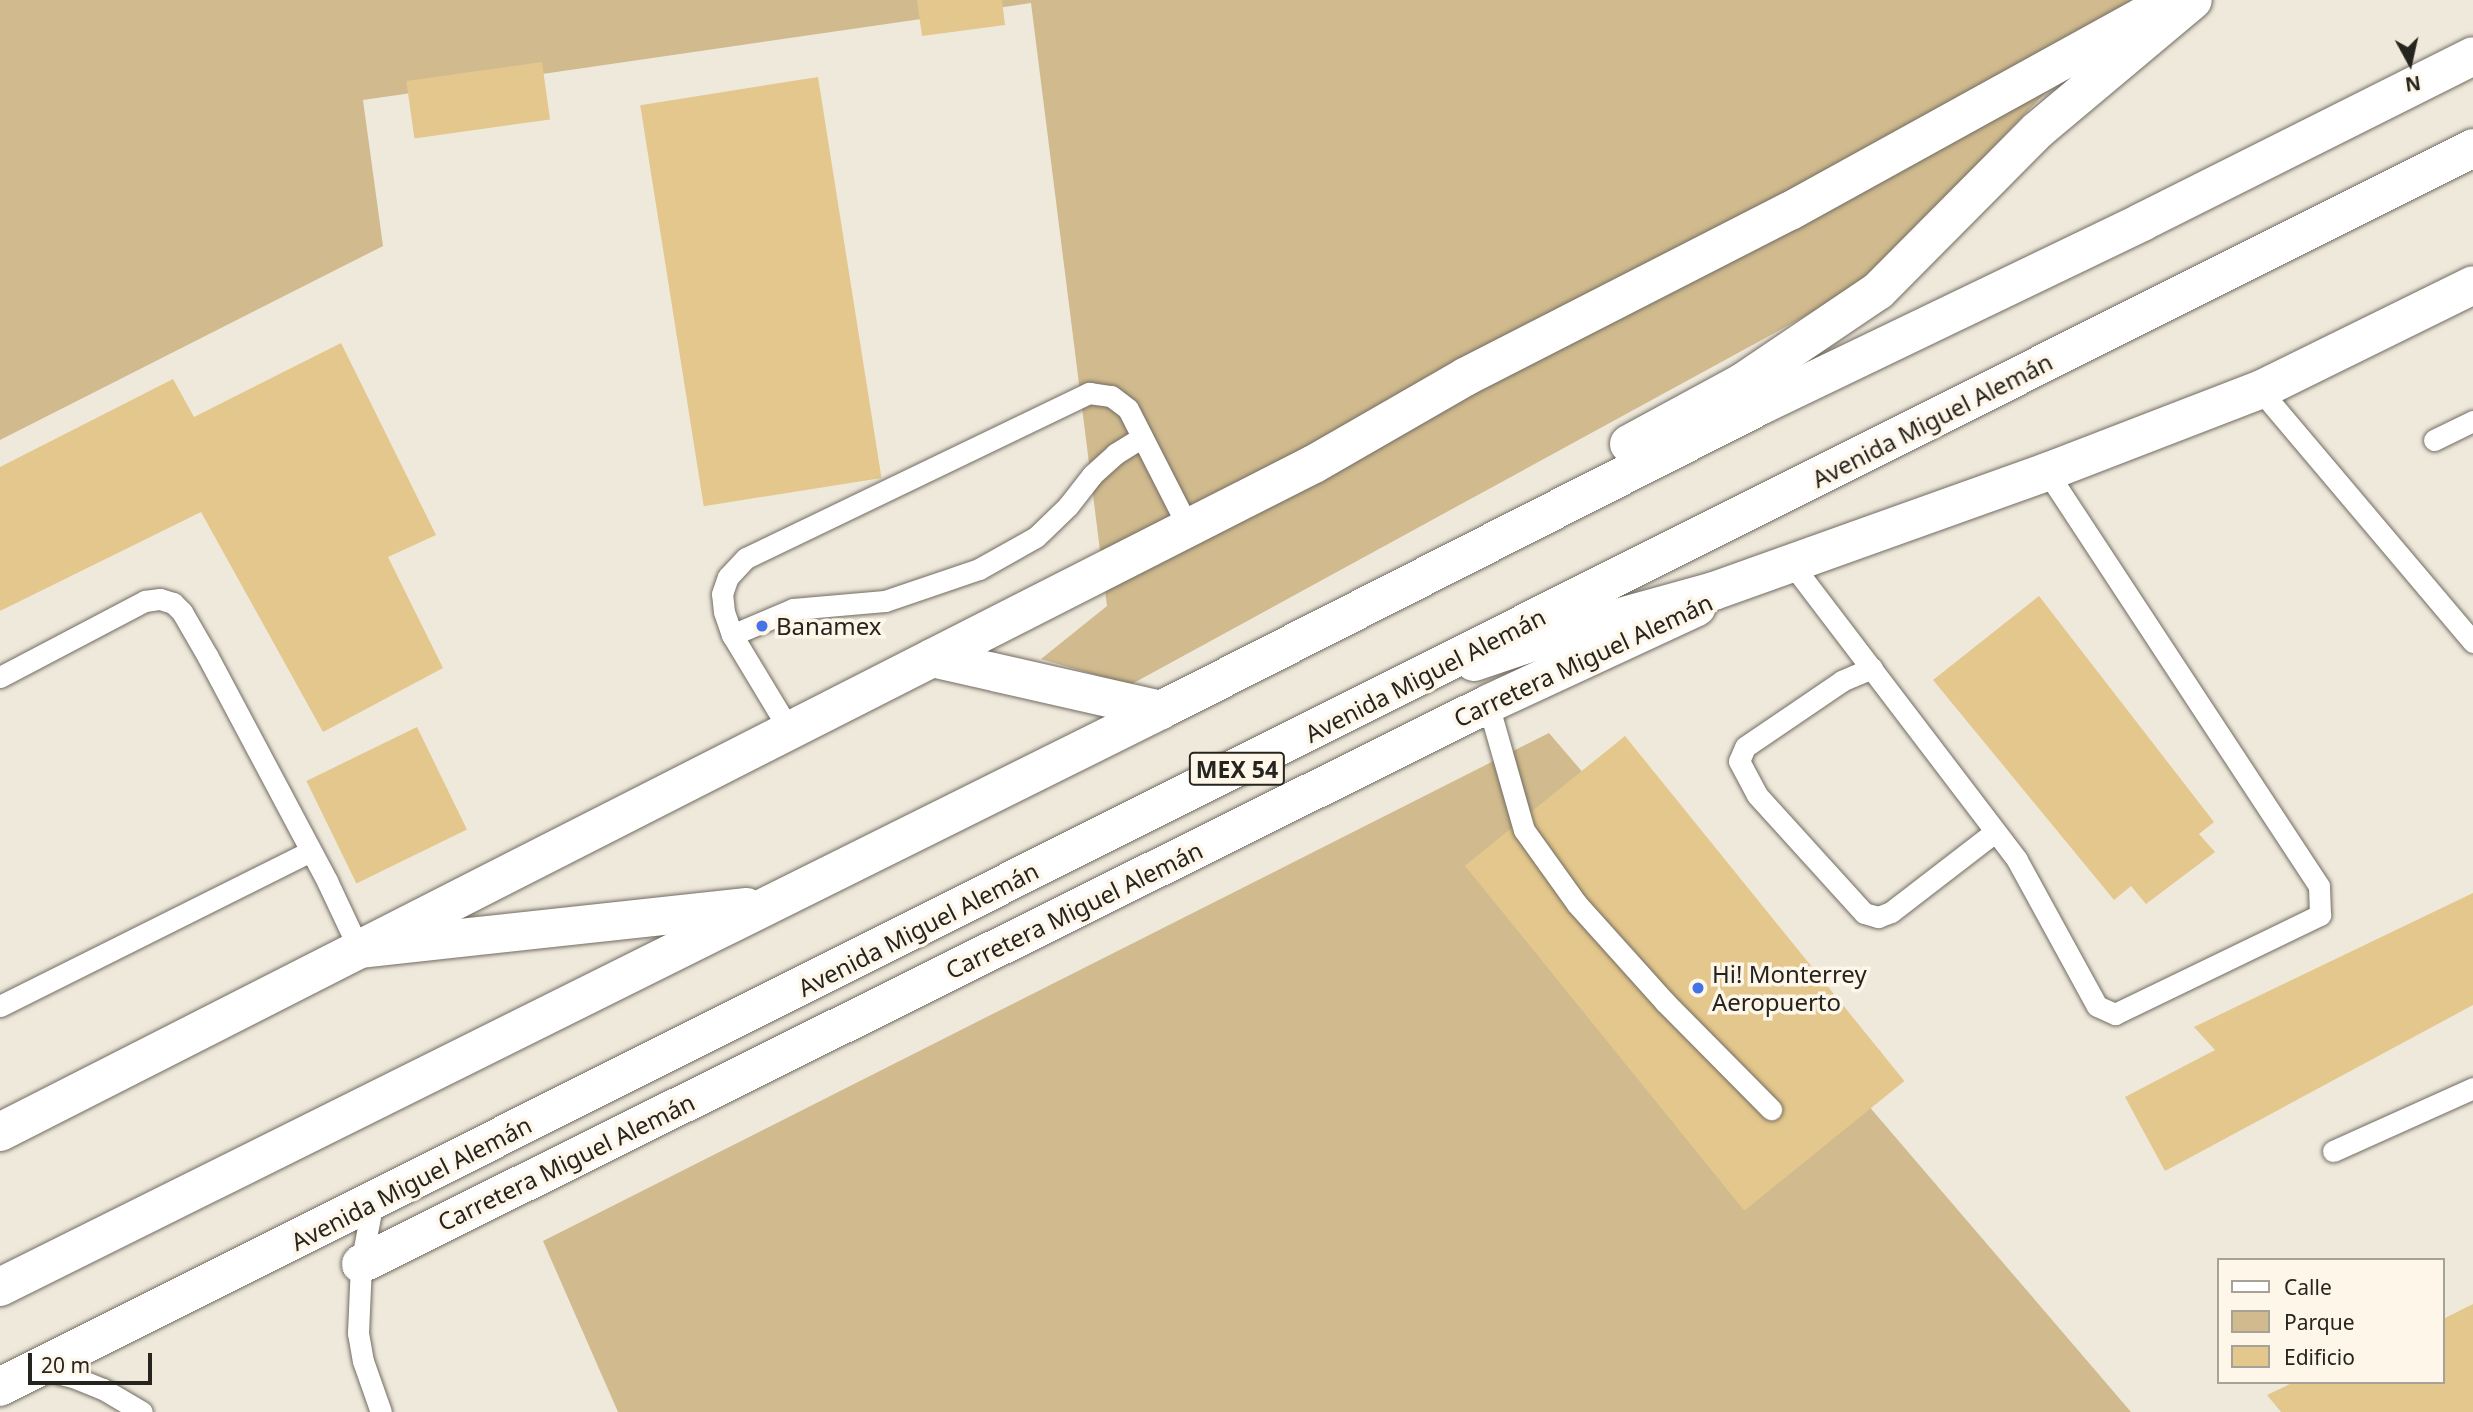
<!DOCTYPE html>
<html>
<head>
<meta charset="utf-8">
<style>
  body { margin:0 }
  #map { position:relative; width:2473px; height:1412px; overflow:hidden; background:#efe9dc; font-family:"Noto Sans",sans-serif }
  div>[style] { position:absolute }
  .green>* { inset:0; background:#d0ba8e }
  .building>* { inset:0; background:#e4c78c; transform-origin:0 0 }
  .roads { filter:drop-shadow(0 0 2px #726c61) drop-shadow(0 0 2px #726c61) }
  .service>* { height:21px; margin:-10.5px; padding:0 10.5px; transform-origin:10.5px; border-radius:10.5px; background:#fff }
  .minor>* { height:38px; margin:-19px; padding:0 19px; transform-origin:19px; border-radius:19px; background:#fff }
  .tertiary>* { height:38px; margin:-19px; padding:0 19px; transform-origin:19px; border-radius:19px; background:#fff }
  .trunk>* { height:38px; margin:-19px; padding:0 19px; transform-origin:19px; border-radius:19px; background:#fff }
  .dots>* { width:19px; height:19px; translate:-50% -50%; box-sizing:border-box; border:4px solid #fdf6e9; border-radius:50% }
  span { translate:-50% -50%; white-space:nowrap; text-align:center; line-height:1.15; -webkit-text-stroke:7px #fdf6e9; paint-order:stroke }
  .shield-label span { padding:2px 5px; background:#fdf6e9; border:2px solid; border-radius:5px; -webkit-text-stroke-width:0 }
  .shield-label { font-size:23px; color:#26241f; font-weight:700 }
  .street-label { font-size:24px; color:#26241f }
  .poi-label { font-size:24px; color:#26241f }
  .left { translate:0 -50%; text-align:left }
  .legend { position:absolute; left:2217px; top:1258px; width:228px; height:126px; box-sizing:border-box; background:#fdf6e9; border:2px solid #a7a298; margin:0; padding:9px 12px; list-style:none; font-size:21px; color:#26241f }
  .legend li { display:flex; align-items:center; gap:14px; height:35px }
  .legend b { width:35px; border:2px solid #a7a298 }
  .north { position:absolute; left:2375px; top:28px; width:70px; height:70px; -webkit-text-stroke:5px #fdf6e9; paint-order:stroke; rotate:172deg; font-size:19px; font-weight:700; line-height:28px; text-align:center; color:#26241f }
  .north::after { content:''; display:block; margin:auto; width:24px; height:32px; background:#26241f; clip-path:polygon(50% 0,100% 100%,50% 72%,0 100%) }
  .scale { position:absolute; left:28px; top:1353px; width:124px; height:32px; box-sizing:border-box; border:4px solid #26241f; border-top:0; padding-left:9px; font-size:21px; line-height:24px; white-space:nowrap; color:#26241f; -webkit-text-stroke:5px #fdf6e9; paint-order:stroke }
</style>
</head>
<body>
<div id="map">
  <div class="green">
    <div style="clip-path:polygon(0 0,2133px 0,1864px 284px,1130px 685px,1041px 659px,1107px 606px,1031px 3px,363px 100px,383px 246px,0 440px)"></div>
    <div style="clip-path:polygon(1549px 733px,2131px 1412px,618px 1412px,543px 1241px)"></div>
  </div>
  <div class="building">
    <div style="clip-path:polygon(917px 0,1002px 0,1005px 25px,922px 36px)"></div>
    <div style="left:542px;top:62px;width:58px;height:137px;rotate:82deg"></div>
    <div style="left:818px;top:77px;width:406px;height:180px;rotate:81deg"></div>
    <div style="clip-path:polygon(341px 343px,436px 535px,388px 557px,443px 668px,323px 732px,201px 512px,0 611px,0 467px,173px 379px,194px 417px)"></div>
    <div style="clip-path:polygon(2039px 596px,2214px 822px,2199px 834px,2215px 852px,2146px 904px,2131px 886px,2114px 900px,1933px 680px)"></div>
    <div style="left:417px;top:727px;width:114px;height:123px;rotate:64deg"></div>
    <div style="left:1625px;top:736px;width:444px;height:206px;rotate:51deg"></div>
    <div style="clip-path:polygon(2473px 893px,2473px 1005px,2165px 1171px,2125px 1097px,2215px 1050px,2194px 1027px)"></div>
    <div style="clip-path:polygon(2473px 1304px,2473px 1412px,2281px 1412px,2267px 1395px,2294px 1382px,2443px 1382px,2443px 1319px)"></div>
  </div>
  <div class="roads">
    <div class="service">
      <div style="left:2260px;top:390px;width:330px;rotate:49.8deg"></div>
      <div style="left:2434px;top:440px;width:43px;rotate:-26deg"></div>
      <div style="left:1791px;top:563px;width:373px;rotate:52.7deg"></div>
      <div style="left:2017px;top:860px;width:166px;rotate:61.3deg"></div>
      <div style="left:2097px;top:1006px;width:20px;rotate:24deg"></div>
      <div style="left:2115px;top:1014px;width:228px;rotate:-25.8deg"></div>
      <div style="left:2320px;top:915px;width:29px;rotate:-92deg"></div>
      <div style="left:2319px;top:886px;width:495px;rotate:-123.3deg"></div>
      <div style="left:732px;top:635px;width:66px;rotate:-23.1deg"></div>
      <div style="left:793px;top:609px;width:92px;rotate:-5deg"></div>
      <div style="left:885px;top:601px;width:99px;rotate:-18.8deg"></div>
      <div style="left:979px;top:569px;width:65px;rotate:-29.3deg"></div>
      <div style="left:1036px;top:537px;width:45px;rotate:-44.1deg"></div>
      <div style="left:1068px;top:506px;width:39px;rotate:-52deg"></div>
      <div style="left:1092px;top:475px;width:31px;rotate:-42deg"></div>
      <div style="left:1115px;top:454px;width:32px;rotate:-32deg"></div>
      <div style="left:1872px;top:668px;width:33px;rotate:157deg"></div>
      <div style="left:1842px;top:681px;width:117px;rotate:145.8deg"></div>
      <div style="left:1745px;top:747px;width:15px;rotate:113deg"></div>
      <div style="left:1739px;top:761px;width:38px;rotate:62deg"></div>
      <div style="left:1757px;top:795px;width:159px;rotate:47.8deg"></div>
      <div style="left:1864px;top:913px;width:15px;rotate:16deg"></div>
      <div style="left:1878px;top:917px;width:14px;rotate:-21deg"></div>
      <div style="left:1891px;top:912px;width:131px;rotate:-37.6deg"></div>
      <div style="left:0;top:677px;width:164px;rotate:-27.7deg"></div>
      <div style="left:145px;top:601px;width:15px;rotate:-8deg"></div>
      <div style="left:160px;top:599px;width:14px;rotate:17deg"></div>
      <div style="left:173px;top:603px;width:13px;rotate:45deg"></div>
      <div style="left:182px;top:612px;width:52px;rotate:60deg"></div>
      <div style="left:208px;top:657px;width:254px;rotate:62deg"></div>
      <div style="left:327px;top:881px;width:75px;rotate:64.8deg"></div>
      <div style="left:1488px;top:704px;width:131px;rotate:74.1deg"></div>
      <div style="left:1524px;top:830px;width:91px;rotate:54.4deg"></div>
      <div style="left:1577px;top:904px;width:132px;rotate:48.1deg"></div>
      <div style="left:1665px;top:1002px;width:151px;rotate:45.3deg"></div>
      <div style="left:790px;top:731px;width:112px;rotate:-121.1deg"></div>
      <div style="left:732px;top:635px;width:24px;rotate:-109deg"></div>
      <div style="left:724px;top:612px;width:18px;rotate:-96deg"></div>
      <div style="left:722px;top:594px;width:18px;rotate:-71deg"></div>
      <div style="left:728px;top:577px;width:26px;rotate:-47deg"></div>
      <div style="left:746px;top:558px;width:381px;rotate:-25.7deg"></div>
      <div style="left:1089px;top:393px;width:22px;rotate:8deg"></div>
      <div style="left:1111px;top:396px;width:21px;rotate:37deg"></div>
      <div style="left:1128px;top:409px;width:132px;rotate:63deg"></div>
      <div style="left:0;top:1006px;width:347px;rotate:-26.5deg"></div>
      <div style="left:2333px;top:1151px;width:154px;rotate:-24.2deg"></div>
      <div style="left:373px;top:1201px;width:64px;rotate:100.8deg"></div>
      <div style="left:361px;top:1264px;width:69px;rotate:92.5deg"></div>
      <div style="left:358px;top:1333px;width:28px;rotate:80deg"></div>
      <div style="left:363px;top:1361px;width:54px;rotate:70.6deg"></div>
      <div style="left:41px;top:1369px;width:33px;rotate:14deg"></div>
      <div style="left:73px;top:1377px;width:32px;rotate:22deg"></div>
      <div style="left:103px;top:1389px;width:45px;rotate:30.5deg"></div>
    </div>
    <div class="minor">
      <div style="left:361px;top:1264px;width:1258px;rotate:-26.42deg"></div>
      <div style="left:1488px;top:704px;width:230px;rotate:-24.9deg"></div>
    </div>
    <div class="tertiary">
      <div style="left:932px;top:658px;width:235px;rotate:12.8deg"></div>
      <div style="left:1474px;top:662px;width:78px;rotate:-18.7deg"></div>
      <div style="left:1548px;top:637px;width:172px;rotate:-15.5deg"></div>
      <div style="left:1714px;top:591px;width:354px;rotate:-19.7deg"></div>
      <div style="left:2047px;top:472px;width:228px;rotate:-21.1deg"></div>
      <div style="left:2260px;top:390px;width:237px;rotate:-26.2deg"></div>
      <div style="left:0;top:1132px;width:1474px;rotate:-26.95deg"></div>
      <div style="left:1314px;top:464px;width:174px;rotate:-29.9deg"></div>
      <div style="left:1465px;top:377px;width:365px;rotate:-27.1deg"></div>
      <div style="left:1790px;top:211px;width:437px;rotate:-28.9deg"></div>
    </div>
    <div class="trunk">
      <div style="left:1629px;top:444px;width:130px;rotate:-28.5deg"></div>
      <div style="left:1743px;top:382px;width:163px;rotate:-34deg"></div>
      <div style="left:1878px;top:291px;width:227px;rotate:-45.2deg"></div>
      <div style="left:2038px;top:130px;width:202px;rotate:-40deg"></div>
      <div style="left:359px;top:949px;width:390px;rotate:-6.2deg"></div>
      <div style="left:0;top:1287px;width:1296px;rotate:-26.43deg"></div>
      <div style="left:1161px;top:710px;width:674px;rotate:-26.91deg"></div>
      <div style="left:1762px;top:405px;width:422px;rotate:-25.7deg"></div>
      <div style="left:2142px;top:222px;width:370px;rotate:-26.6deg"></div>
      <div style="left:0;top:1387px;width:2766px;rotate:-26.61deg"></div>
    </div>
  </div>
  <div class="dots">
    <div style="left:762px;top:626px;background:#4373e4"></div>
    <div style="left:1698px;top:988px;background:#4373e4"></div>
  </div>
  <div class="shield-label">
    <span style="left:1237px;top:769px">MEX 54</span>
  </div>
  <div class="street-label">
    <span style="left:1932px;top:420px;rotate:-27deg">Avenida Miguel Alemán</span>
    <span style="left:1583px;top:660px;rotate:-25deg">Carretera Miguel Alemán</span>
    <span style="left:1425px;top:675px;rotate:-27deg">Avenida Miguel Alemán</span>
    <span style="left:1074px;top:910px;rotate:-26deg">Carretera Miguel Alemán</span>
    <span style="left:918px;top:929px;rotate:-27deg">Avenida Miguel Alemán</span>
    <span style="left:566px;top:1162px;rotate:-26deg">Carretera Miguel Alemán</span>
    <span style="left:411px;top:1183px;rotate:-27deg">Avenida Miguel Alemán</span>
  </div>
  <div class="poi-label">
    <span class="left" style="left:776px;top:626px">Banamex</span>
    <span class="left" style="left:1712px;top:988px">Hi! Monterrey<br>Aeropuerto</span>
  </div>
  <ul class="legend">
  <li><b style="height:9px;background:#fff"></b>Calle</li>
  <li><b style="height:19px;background:#d0ba8e"></b>Parque</li>
  <li><b style="height:19px;background:#e4c78c"></b>Edificio</li>
  </ul>
  <div class="north">N</div>
  <div class="scale">20 m</div>
</div>
</body>
</html>
